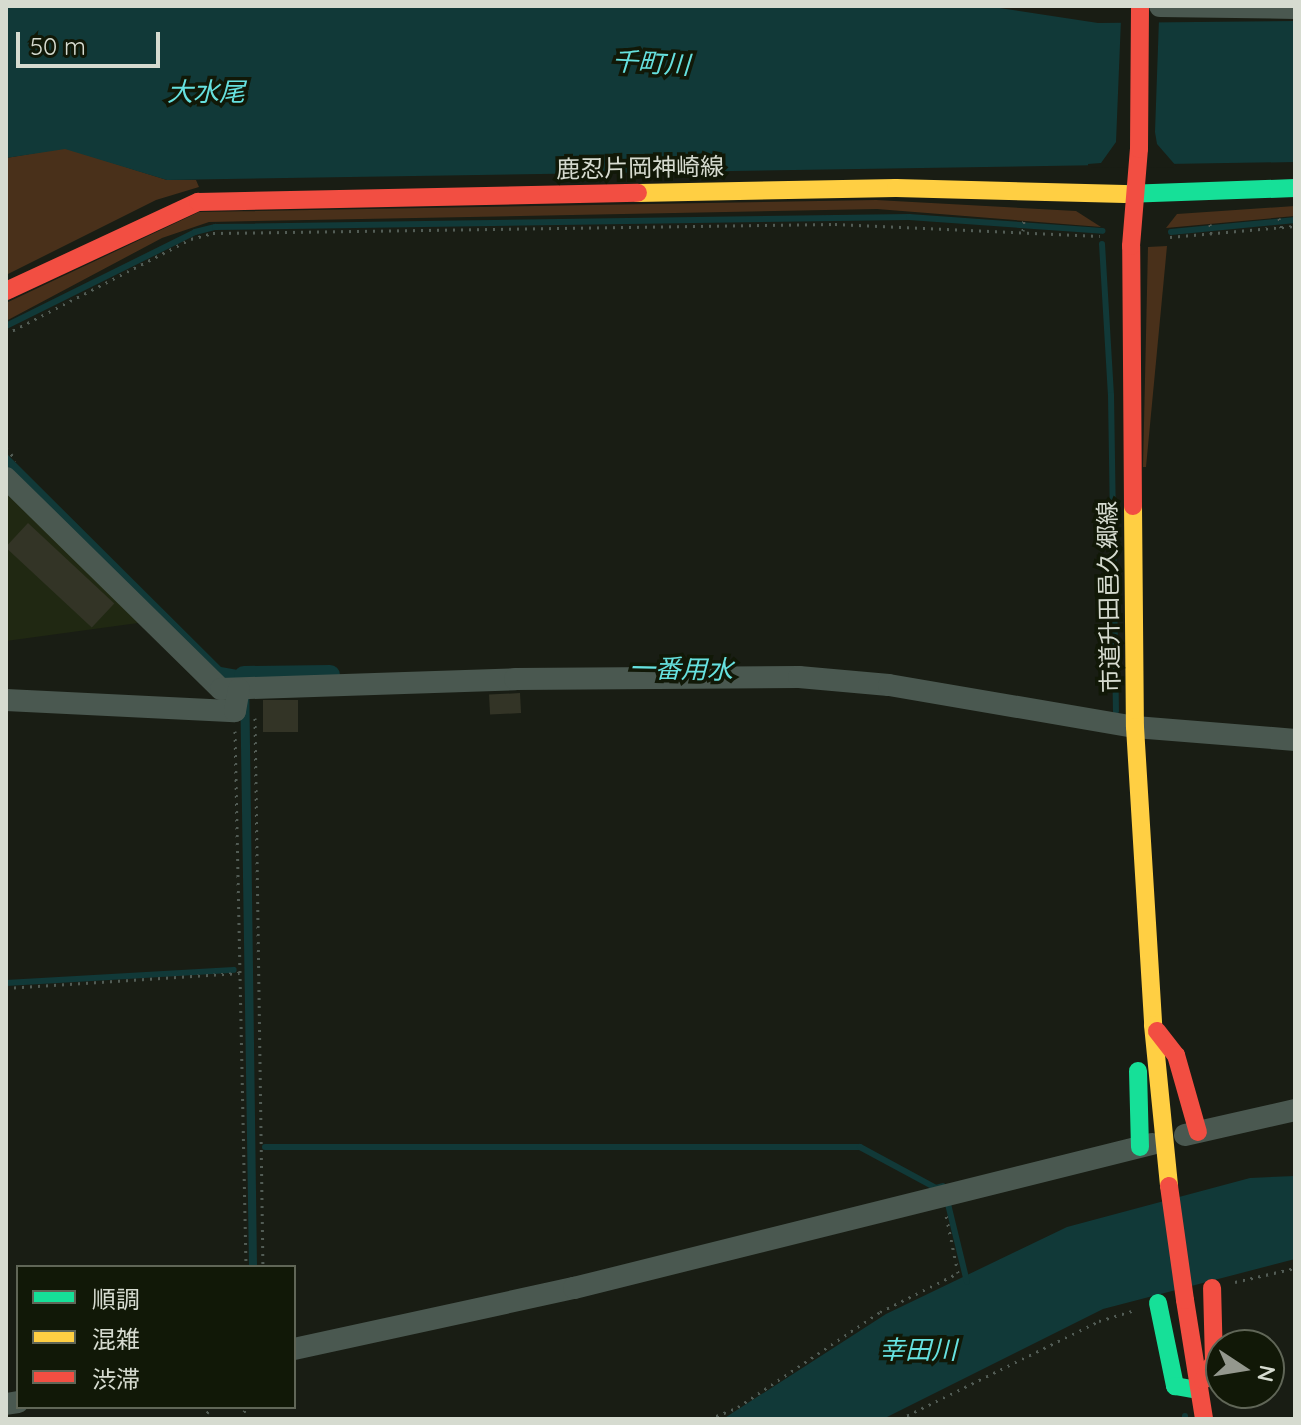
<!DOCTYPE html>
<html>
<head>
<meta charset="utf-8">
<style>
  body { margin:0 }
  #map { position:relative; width:1301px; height:1425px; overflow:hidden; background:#191d14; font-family:Quicksand,"Noto Sans JP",sans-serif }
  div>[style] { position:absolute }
  .built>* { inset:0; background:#202812 }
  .green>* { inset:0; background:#49301a }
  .water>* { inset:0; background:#113938 }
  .pier>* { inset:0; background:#191d14 }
  .stream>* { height:6px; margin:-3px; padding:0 3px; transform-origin:3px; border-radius:3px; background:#113938 }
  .canal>* { height:20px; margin:-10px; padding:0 10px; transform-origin:10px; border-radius:10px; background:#113938 }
  .building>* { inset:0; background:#333426; transform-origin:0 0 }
  .path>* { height:3px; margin-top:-1.5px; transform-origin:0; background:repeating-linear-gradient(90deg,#525c55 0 2px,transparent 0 8px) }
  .street>* { height:22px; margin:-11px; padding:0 11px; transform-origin:11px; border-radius:11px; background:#4a5850 }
  .fast>* { height:18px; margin:-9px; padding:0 9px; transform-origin:9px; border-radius:9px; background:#16e098 }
  .slow>* { height:18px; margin:-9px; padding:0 9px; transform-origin:9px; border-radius:9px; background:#ffcf43 }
  .jam>* { height:18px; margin:-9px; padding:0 9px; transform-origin:9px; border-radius:9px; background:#f24e42 }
  .jam-bridge>* { height:18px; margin:-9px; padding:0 9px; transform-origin:9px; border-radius:9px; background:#f24e42 }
  span { translate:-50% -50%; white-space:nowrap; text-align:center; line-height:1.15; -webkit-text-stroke:7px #111807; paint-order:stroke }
  .street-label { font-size:24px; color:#d6dbd0 }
  .water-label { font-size:26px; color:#66e1df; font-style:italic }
  .frame { position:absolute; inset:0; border:8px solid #d6dbd0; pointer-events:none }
  .legend { position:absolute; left:16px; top:1265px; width:280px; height:144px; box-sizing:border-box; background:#111807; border:2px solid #606657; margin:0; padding:10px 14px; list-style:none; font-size:24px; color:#d6dbd0 }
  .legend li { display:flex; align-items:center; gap:16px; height:40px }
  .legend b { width:40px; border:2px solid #606657 }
  .north { position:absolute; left:1205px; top:1329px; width:80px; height:80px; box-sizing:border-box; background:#111807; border:2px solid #606657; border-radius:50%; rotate:102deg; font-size:22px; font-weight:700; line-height:32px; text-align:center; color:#d6dbd0 }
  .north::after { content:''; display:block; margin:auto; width:28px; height:36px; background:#94988e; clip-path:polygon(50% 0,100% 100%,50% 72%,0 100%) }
  .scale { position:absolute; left:16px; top:32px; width:144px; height:36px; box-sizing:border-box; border:4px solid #d6dbd0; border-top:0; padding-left:10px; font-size:24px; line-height:28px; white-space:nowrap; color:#d6dbd0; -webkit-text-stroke:6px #111807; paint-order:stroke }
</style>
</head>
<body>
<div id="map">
  <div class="built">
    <div style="clip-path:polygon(6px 487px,138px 623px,6px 641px)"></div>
  </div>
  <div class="green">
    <div style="clip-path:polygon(65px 148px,167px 180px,196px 180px,199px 187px,156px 200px,6px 275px,6px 158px)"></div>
    <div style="clip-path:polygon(876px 200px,1076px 211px,1101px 227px,877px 209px,209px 222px,162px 238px,6px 321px,6px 303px,199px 212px)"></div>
    <div style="clip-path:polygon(1295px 206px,1295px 216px,1166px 228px,1177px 214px)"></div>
    <div style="clip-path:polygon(1167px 246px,1146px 467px,1143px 467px,1148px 247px)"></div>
  </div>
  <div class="water">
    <div style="clip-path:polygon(6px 6px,986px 6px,1098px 23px,1295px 21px,1295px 162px,167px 180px,65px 149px,6px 158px)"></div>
    <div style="clip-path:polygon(6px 453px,221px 667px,249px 672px,257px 1267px,249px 1267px,240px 680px,218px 677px,6px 470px)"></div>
    <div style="clip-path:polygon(1295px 1176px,1295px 1259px,1103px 1309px,883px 1419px,723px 1419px,886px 1314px,1067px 1227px,1250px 1178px)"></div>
  </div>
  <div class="pier">
    <div style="clip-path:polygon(1121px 19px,1159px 19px,1155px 132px,1157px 144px,1177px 167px,1088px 168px,1088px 164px,1101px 163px,1116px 142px)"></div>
  </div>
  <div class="stream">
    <div style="left:1171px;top:232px;width:125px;rotate:-5.5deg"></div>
    <div style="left:1102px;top:244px;width:151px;rotate:86.6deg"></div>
    <div style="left:1111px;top:395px;width:316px;rotate:89.1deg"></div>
    <div style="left:6px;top:326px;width:211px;rotate:-26.4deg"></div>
    <div style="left:195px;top:232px;width:21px;rotate:-14deg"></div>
    <div style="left:215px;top:227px;width:694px;rotate:-0.83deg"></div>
    <div style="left:909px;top:217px;width:194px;rotate:4.1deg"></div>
    <div style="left:6px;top:983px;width:228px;rotate:-3.3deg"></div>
    <div style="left:265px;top:1147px;width:595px"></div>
    <div style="left:860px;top:1147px;width:86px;rotate:28.3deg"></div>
    <div style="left:936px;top:1188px;width:7px;rotate:-16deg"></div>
    <div style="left:948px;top:1204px;width:80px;rotate:76.3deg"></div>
    <div style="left:1185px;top:1416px;width:3px;rotate:90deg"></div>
  </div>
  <div class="canal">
    <div style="left:244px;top:676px;width:86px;rotate:-0.7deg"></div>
  </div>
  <div class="building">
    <div style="left:28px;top:523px;width:118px;height:33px;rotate:43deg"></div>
    <div style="left:520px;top:693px;width:20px;height:31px;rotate:87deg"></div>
    <div style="left:298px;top:700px;width:32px;height:35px;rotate:90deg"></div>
  </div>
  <div class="path">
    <div style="left:1279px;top:218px;width:10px;rotate:79deg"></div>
    <div style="left:1210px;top:224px;width:10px;rotate:84deg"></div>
    <div style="left:1023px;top:231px;width:12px;rotate:-85deg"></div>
    <div style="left:1170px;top:237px;width:125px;rotate:-5deg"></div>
    <div style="left:6px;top:334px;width:208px;rotate:-27.2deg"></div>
    <div style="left:191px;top:239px;width:23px;rotate:-15deg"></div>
    <div style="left:213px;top:233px;width:622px;rotate:-0.83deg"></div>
    <div style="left:835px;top:224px;width:265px;rotate:2.6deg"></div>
    <div style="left:6px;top:448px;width:16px;rotate:50deg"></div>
    <div style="left:255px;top:718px;width:549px;rotate:89.17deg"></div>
    <div style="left:235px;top:731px;width:536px;rotate:88.82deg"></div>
    <div style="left:6px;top:988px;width:234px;rotate:-3.7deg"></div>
    <div style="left:1235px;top:1282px;width:62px;rotate:-13.1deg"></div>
    <div style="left:202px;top:1419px;width:16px;rotate:-50deg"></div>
    <div style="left:240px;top:1419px;width:14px;rotate:-60deg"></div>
    <div style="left:709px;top:1419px;width:31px;rotate:-22deg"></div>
    <div style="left:738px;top:1407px;width:171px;rotate:-33.8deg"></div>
    <div style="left:880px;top:1312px;width:87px;rotate:-26.6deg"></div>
    <div style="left:958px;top:1273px;width:59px;rotate:-101.7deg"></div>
    <div style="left:900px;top:1419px;width:222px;rotate:-26.2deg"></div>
    <div style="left:1099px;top:1321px;width:39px;rotate:-17deg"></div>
  </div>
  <div class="street">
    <div style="left:1160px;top:6px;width:135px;rotate:0.8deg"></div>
    <div style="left:6px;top:478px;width:301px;rotate:44.5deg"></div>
    <div style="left:221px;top:689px;width:294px;rotate:-1.9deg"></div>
    <div style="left:515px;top:679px;width:284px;rotate:-0.4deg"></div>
    <div style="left:799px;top:677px;width:90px;rotate:5.1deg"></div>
    <div style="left:889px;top:685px;width:250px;rotate:9.7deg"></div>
    <div style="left:1135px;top:727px;width:161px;rotate:4.6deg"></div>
    <div style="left:6px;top:700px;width:229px;rotate:2.8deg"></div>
    <div style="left:235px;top:711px;width:22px;rotate:-80deg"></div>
    <div style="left:1185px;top:1135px;width:113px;rotate:-12.8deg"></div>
    <div style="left:294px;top:1349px;width:287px;rotate:-12.3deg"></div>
    <div style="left:574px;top:1288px;width:596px;rotate:-13.99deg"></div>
    <div style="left:6px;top:1404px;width:12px;rotate:-9deg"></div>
  </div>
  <div class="fast">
    <div style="left:1125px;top:194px;width:170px;rotate:-2deg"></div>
    <div style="left:1138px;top:1071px;width:76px;rotate:88.5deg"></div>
    <div style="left:1158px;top:1303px;width:85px;rotate:78.4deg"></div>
    <div style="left:1175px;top:1386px;width:23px;rotate:10deg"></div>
  </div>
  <div class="slow">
    <div style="left:638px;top:193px;width:258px;rotate:-1.1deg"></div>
    <div style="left:896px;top:188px;width:229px;rotate:1.5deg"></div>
    <div style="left:1133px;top:506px;width:221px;rotate:89.5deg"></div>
    <div style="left:1135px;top:727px;width:299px;rotate:86.5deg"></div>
    <div style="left:1153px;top:1025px;width:162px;rotate:84.3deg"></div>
  </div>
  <div class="jam">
    <div style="left:6px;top:291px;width:212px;rotate:-24.9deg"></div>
    <div style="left:198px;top:202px;width:440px;rotate:-1.2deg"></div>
    <div style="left:1133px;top:506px;width:260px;rotate:-90.4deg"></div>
    <div style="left:1131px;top:246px;width:97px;rotate:-85.3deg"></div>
    <div style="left:1139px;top:149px;width:143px;rotate:-89.6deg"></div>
    <div style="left:1157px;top:1031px;width:31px;rotate:52deg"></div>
    <div style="left:1176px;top:1055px;width:80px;rotate:74.1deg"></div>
    <div style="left:1185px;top:1300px;width:121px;rotate:80.9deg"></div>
    <div style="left:1203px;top:1380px;width:21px;rotate:-59deg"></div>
    <div style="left:1214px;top:1362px;width:74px;rotate:-91.5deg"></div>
  </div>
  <div class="jam-bridge">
    <div style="left:1169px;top:1186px;width:115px;rotate:82deg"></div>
  </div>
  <div class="street-label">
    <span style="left:640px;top:168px;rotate:-1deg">鹿忍片岡神崎線</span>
    <span style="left:1109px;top:597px;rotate:-91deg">市道升田邑久郷線</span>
  </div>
  <div class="water-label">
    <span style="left:651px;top:63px;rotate:3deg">千町川</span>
    <span style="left:206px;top:92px">大水尾</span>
    <span style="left:681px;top:669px;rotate:1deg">一番用水</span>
    <span style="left:918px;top:1350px">幸田川</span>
  </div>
  <div class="frame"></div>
  <ul class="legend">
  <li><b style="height:10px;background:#16e098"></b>順調</li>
  <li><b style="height:10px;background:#ffcf43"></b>混雑</li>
  <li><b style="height:10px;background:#f24e42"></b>渋滞</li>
  </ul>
  <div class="north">N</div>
  <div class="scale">50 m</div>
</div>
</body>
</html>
